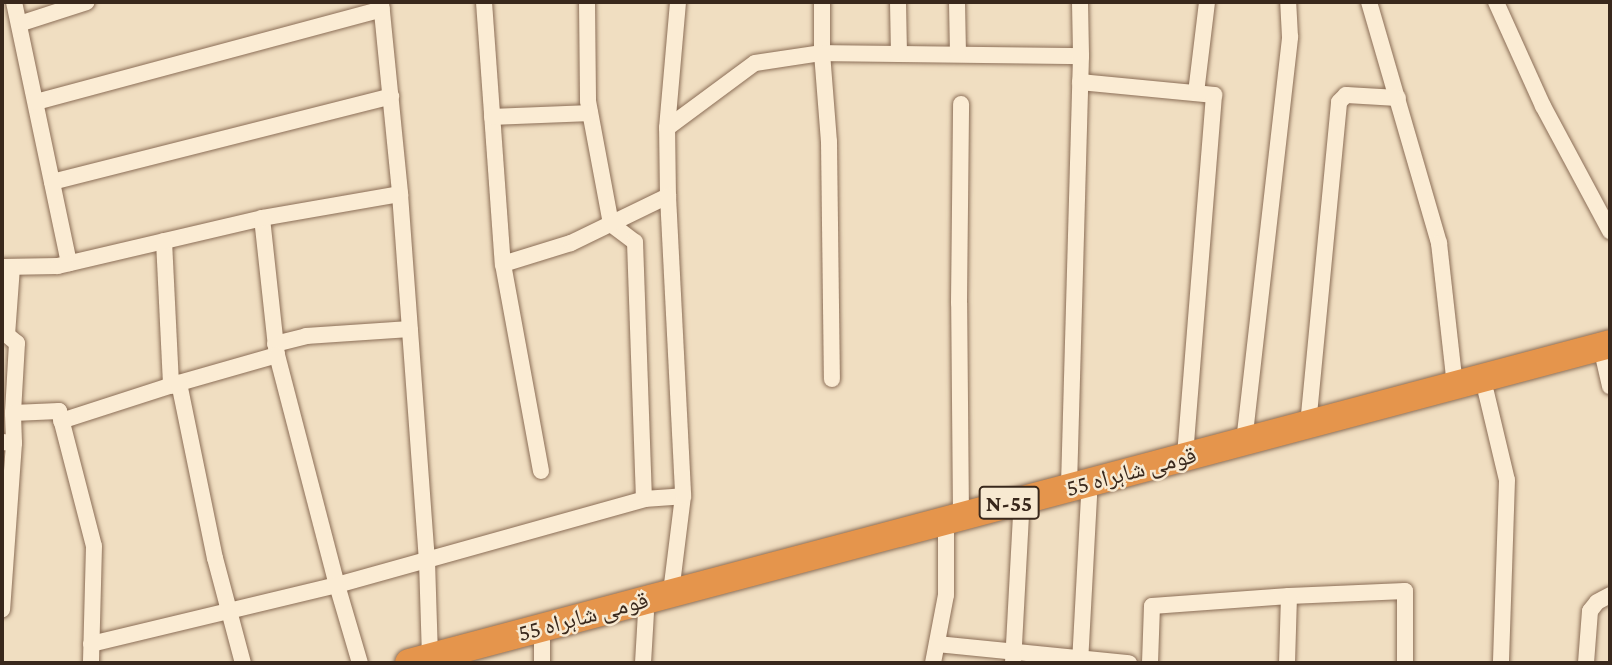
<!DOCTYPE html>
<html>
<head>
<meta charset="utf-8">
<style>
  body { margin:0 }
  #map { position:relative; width:1612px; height:665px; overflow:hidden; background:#f0dec1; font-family:"Crimson Pro","Noto Naskh Arabic",serif }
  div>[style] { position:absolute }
  .roads { filter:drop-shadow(0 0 2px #8b6e57) drop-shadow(0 0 2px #8b6e57) }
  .street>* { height:16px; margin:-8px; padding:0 8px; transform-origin:8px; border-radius:8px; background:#fbecd4 }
  .highway>* { height:28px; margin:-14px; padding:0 14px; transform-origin:14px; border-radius:14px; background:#e5954c }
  span { translate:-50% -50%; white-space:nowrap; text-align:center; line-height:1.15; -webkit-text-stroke:5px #f7e9d1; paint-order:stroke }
  .shield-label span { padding:2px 5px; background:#f7e9d1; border:2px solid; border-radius:5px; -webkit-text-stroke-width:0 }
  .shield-label { font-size:23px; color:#39281c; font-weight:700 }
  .street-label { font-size:24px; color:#39281c }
  .frame { position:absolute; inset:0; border:4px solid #39281c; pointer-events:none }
</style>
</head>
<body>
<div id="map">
  <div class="roads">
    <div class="street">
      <div style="left:14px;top:2px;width:267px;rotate:78.1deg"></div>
      <div style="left:381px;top:2px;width:193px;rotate:84.3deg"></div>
      <div style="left:484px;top:2px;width:263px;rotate:85.9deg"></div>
      <div style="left:587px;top:2px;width:99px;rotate:89.4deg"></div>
      <div style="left:588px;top:101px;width:125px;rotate:79.4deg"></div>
      <div style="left:611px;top:224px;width:30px;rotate:37deg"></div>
      <div style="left:635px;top:242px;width:257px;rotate:88deg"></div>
      <div style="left:822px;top:2px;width:51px;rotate:90deg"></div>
      <div style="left:822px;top:53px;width:259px;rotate:0.7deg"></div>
      <div style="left:1081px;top:56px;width:432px;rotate:91.6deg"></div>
      <div style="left:898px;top:2px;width:52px;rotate:88.9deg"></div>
      <div style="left:957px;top:2px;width:52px;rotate:88.9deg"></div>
      <div style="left:1080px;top:2px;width:54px;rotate:88.9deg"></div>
      <div style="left:1369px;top:2px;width:251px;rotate:73.8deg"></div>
      <div style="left:1439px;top:243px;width:144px;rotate:83.6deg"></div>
      <div style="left:1496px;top:2px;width:114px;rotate:65.7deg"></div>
      <div style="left:1543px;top:106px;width:142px;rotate:61.8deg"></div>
      <div style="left:19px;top:24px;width:71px;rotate:-17.9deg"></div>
      <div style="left:1080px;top:82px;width:135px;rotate:5.5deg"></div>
      <div style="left:1214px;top:95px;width:363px;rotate:94.6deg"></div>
      <div style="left:1196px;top:93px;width:92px;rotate:-83.1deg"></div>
      <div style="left:36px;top:102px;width:358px;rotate:-15deg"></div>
      <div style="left:492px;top:117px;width:98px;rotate:-2.3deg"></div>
      <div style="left:667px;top:128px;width:126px;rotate:-85deg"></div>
      <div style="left:52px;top:182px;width:350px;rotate:-14.2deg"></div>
      <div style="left:668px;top:196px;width:68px;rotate:-90.8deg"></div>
      <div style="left:667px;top:128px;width:109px;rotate:-36.5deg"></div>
      <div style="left:755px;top:63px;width:68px;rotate:-8.5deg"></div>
      <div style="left:822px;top:53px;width:89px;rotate:85.5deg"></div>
      <div style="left:829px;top:142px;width:237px;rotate:89.3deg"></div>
      <div style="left:262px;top:218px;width:138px;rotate:83.8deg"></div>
      <div style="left:164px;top:241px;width:145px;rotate:87.2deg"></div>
      <div style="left:2px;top:267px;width:56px;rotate:-1deg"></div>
      <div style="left:58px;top:266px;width:210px;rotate:-13.2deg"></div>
      <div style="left:262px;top:218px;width:140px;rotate:-9.9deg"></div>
      <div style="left:400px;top:194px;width:368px;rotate:85.8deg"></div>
      <div style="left:427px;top:561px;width:96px;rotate:88.2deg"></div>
      <div style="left:12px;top:267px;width:68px;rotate:94.2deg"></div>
      <div style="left:7px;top:335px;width:13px;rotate:39deg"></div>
      <div style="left:17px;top:343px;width:70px;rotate:93.3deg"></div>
      <div style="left:275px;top:344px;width:32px;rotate:-14deg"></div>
      <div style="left:306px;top:336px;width:104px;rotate:-3.9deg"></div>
      <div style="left:1604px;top:360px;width:27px;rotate:77deg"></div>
      <div style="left:179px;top:383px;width:102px;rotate:-15.9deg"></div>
      <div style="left:277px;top:355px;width:238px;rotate:75.4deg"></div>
      <div style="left:337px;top:585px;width:319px;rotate:-15.6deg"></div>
      <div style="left:644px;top:499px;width:39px;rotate:-4deg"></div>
      <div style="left:683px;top:496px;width:97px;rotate:97.1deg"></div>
      <div style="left:1486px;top:392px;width:90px;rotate:76.6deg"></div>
      <div style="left:1507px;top:480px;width:183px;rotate:91.9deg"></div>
      <div style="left:61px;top:421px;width:124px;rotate:-17.9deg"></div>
      <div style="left:179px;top:383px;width:179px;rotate:78.4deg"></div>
      <div style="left:215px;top:558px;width:109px;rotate:75.1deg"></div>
      <div style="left:1308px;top:425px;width:324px;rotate:-84.5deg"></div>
      <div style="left:1339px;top:102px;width:10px;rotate:-45deg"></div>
      <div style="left:1346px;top:95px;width:52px;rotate:3.3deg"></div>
      <div style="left:2px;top:442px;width:12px;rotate:5deg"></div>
      <div style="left:14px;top:443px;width:167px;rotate:94.1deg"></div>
      <div style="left:1244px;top:442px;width:408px;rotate:-83.5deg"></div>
      <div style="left:1290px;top:37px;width:35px;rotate:-93deg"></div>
      <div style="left:14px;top:443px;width:30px;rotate:-92deg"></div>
      <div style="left:13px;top:413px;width:46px;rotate:-2.5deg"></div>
      <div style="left:59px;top:411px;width:139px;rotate:75.5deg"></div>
      <div style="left:94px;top:546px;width:117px;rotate:91.5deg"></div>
      <div style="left:541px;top:471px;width:210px;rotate:-100.4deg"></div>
      <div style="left:503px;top:264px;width:71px;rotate:-17.2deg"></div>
      <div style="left:571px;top:243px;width:108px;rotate:-25.9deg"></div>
      <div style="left:668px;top:196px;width:300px;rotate:87.1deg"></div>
      <div style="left:961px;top:516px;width:213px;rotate:-90.5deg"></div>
      <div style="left:959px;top:303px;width:199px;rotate:-89.4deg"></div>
      <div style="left:1289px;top:596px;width:116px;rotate:-2.5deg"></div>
      <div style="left:1405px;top:591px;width:72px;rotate:90deg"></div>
      <div style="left:91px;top:644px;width:253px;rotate:-13.5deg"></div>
      <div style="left:337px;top:585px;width:81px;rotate:73.6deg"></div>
      <div style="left:937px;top:644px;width:193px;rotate:5.7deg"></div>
      <div style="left:542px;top:663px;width:22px;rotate:-90deg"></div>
      <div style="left:643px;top:663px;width:50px;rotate:-86.6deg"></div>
      <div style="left:933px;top:663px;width:69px;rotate:-79.2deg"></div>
      <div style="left:946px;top:595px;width:61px;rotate:-90deg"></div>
      <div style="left:1013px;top:663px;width:148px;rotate:-86.9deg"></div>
      <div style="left:1080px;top:663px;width:167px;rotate:-86.9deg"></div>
      <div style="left:1150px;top:663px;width:57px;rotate:-88deg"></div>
      <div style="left:1152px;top:606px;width:137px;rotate:-4.2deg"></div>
      <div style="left:1289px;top:596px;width:67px;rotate:91.7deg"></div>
      <div style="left:1586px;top:663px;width:52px;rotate:-85.6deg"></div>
      <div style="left:1590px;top:611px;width:11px;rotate:-52deg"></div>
      <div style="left:1597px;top:602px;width:15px;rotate:-28deg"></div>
    </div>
    <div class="highway">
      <div style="left:409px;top:663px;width:1243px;rotate:-14.87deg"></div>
    </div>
  </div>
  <div class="shield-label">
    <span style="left:1009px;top:503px">N-55</span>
  </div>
  <div class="street-label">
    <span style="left:1131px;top:471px;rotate:-15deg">قومی شاہراہ 55</span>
    <span style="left:583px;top:616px;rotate:-15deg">قومی شاہراہ 55</span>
  </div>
  <div class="frame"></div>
</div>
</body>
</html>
